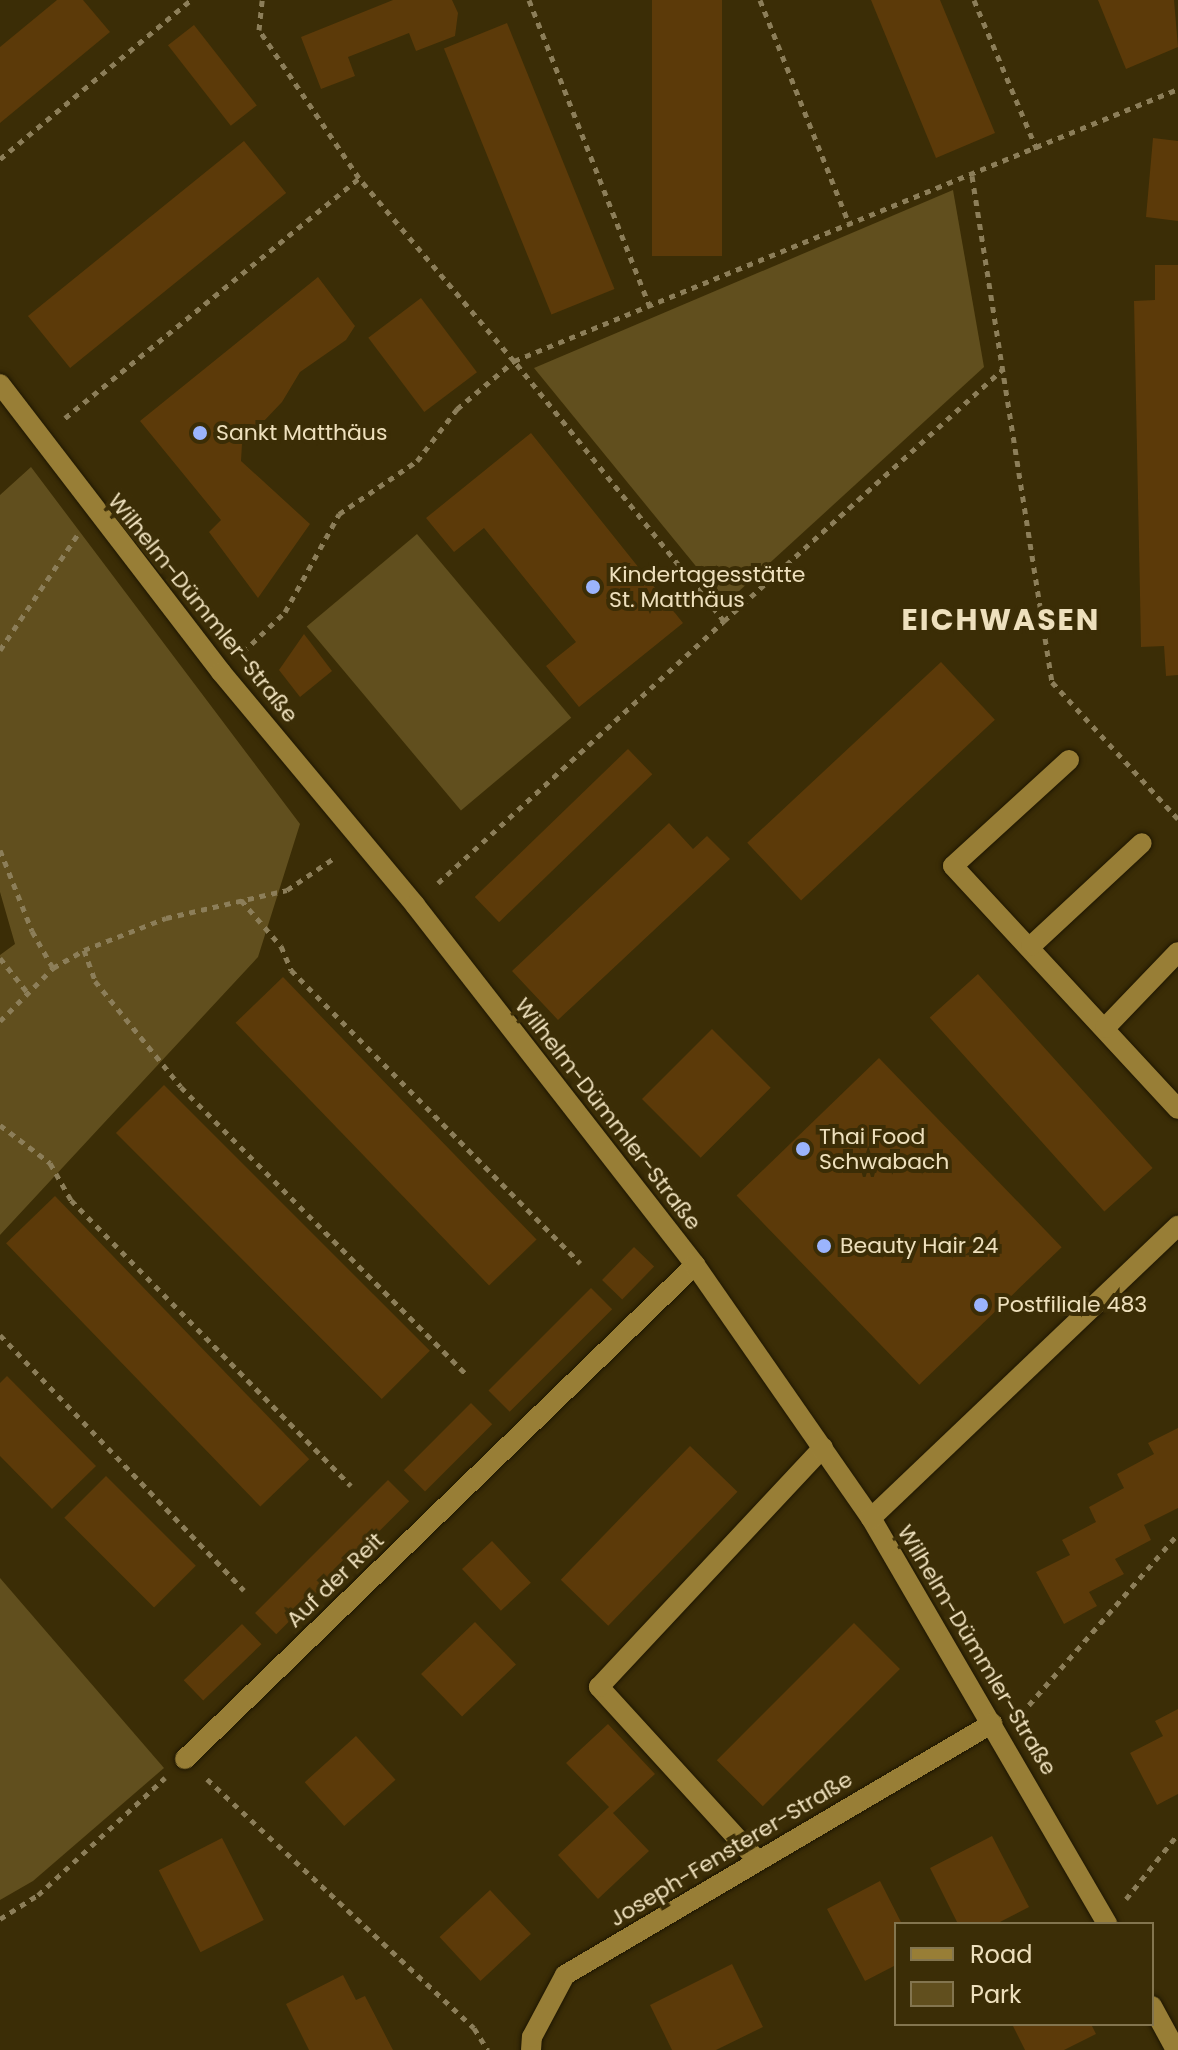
<!DOCTYPE html>
<html>
<head>
<meta charset="utf-8">
<style>
  body { margin:0 }
  #map { position:relative; width:1178px; height:2050px; overflow:hidden; background:#3b2d06; font-family:Poppins,sans-serif }
  div>[style] { position:absolute }
  .green>* { inset:0; background:#614f1e; transform-origin:0 0 }
  .building>* { inset:0; background:#5c3a09; transform-origin:0 0 }
  .path>* { height:5px; margin-top:-2.5px; transform-origin:0; background:repeating-linear-gradient(90deg,#8c7e59 0 6px,transparent 0 12px) }
  .roads { filter:drop-shadow(0 0 2px #1e1602) drop-shadow(0 0 2px #1e1602) }
  .service>* { height:20px; margin:-10px; padding:0 10px; transform-origin:10px; border-radius:10px; background:#987e36 }
  .minor>* { height:20px; margin:-10px; padding:0 10px; transform-origin:10px; border-radius:10px; background:#987e36 }
  .dots>* { width:22px; height:22px; translate:-50% -50%; box-sizing:border-box; border:4px solid #3b2d06; border-radius:50% }
  span { translate:-50% -50%; white-space:nowrap; text-align:center; line-height:1.15; -webkit-text-stroke:8px #3b2d06; paint-order:stroke }
  .poi-label { font-size:22px; color:#eee0bd }
  .left { translate:0 -50%; text-align:left }
  .street-label { font-size:22px; color:#eee0bd }
  .district-label { font-size:30px; color:#eee0bd; font-weight:700; letter-spacing:2px }
  .legend { position:absolute; left:894px; top:1922px; width:260px; height:104px; box-sizing:border-box; background:#3b2d06; border:2px solid #83754f; margin:0; padding:10px 14px; list-style:none; font-size:24px; color:#eee0bd }
  .legend li { display:flex; align-items:center; gap:16px; height:40px }
  .legend b { width:40px; border:2px solid #83754f }
</style>
</head>
<body>
<div id="map">
  <div class="green">
    <div style="clip-path:polygon(953px 190px,984px 367px,726px 603px,534px 368px)"></div>
    <div style="clip-path:polygon(31px 467px,300px 824px,258px 957px,0 1235px,0 955px,15px 944px,0 892px,0 495px)"></div>
    <div style="left:417px;top:534px;width:240px;height:144px;rotate:50deg"></div>
    <div style="clip-path:polygon(0 1578px,164px 1768px,33px 1881px,0 1900px)"></div>
  </div>
  <div class="building">
    <div style="clip-path:polygon(57px 0,83px 0,110px 32px,0 123px,0 47px)"></div>
    <div style="clip-path:polygon(393px 0,452px 0,458px 13px,455px 36px,416px 51px,409px 33px,348px 57px,355px 76px,321px 89px,301px 37px)"></div>
    <div style="left:652px;top:0;width:70px;height:256px"></div>
    <div style="clip-path:polygon(871px 0,940px 0,995px 133px,936px 158px)"></div>
    <div style="clip-path:polygon(1098px 0,1174px 0,1178px 47px,1126px 69px)"></div>
    <div style="left:507px;top:23px;width:287px;height:68px;rotate:68deg"></div>
    <div style="left:194px;top:25px;width:102px;height:33px;rotate:52deg"></div>
    <div style="clip-path:polygon(1153px 138px,1178px 141px,1178px 221px,1146px 217px)"></div>
    <div style="left:244px;top:141px;width:67px;height:278px;rotate:51deg"></div>
    <div style="clip-path:polygon(1155px 265px,1178px 265px,1178px 675px,1166px 676px,1164px 646px,1141px 647px,1140px 595px,1134px 301px,1155px 300px)"></div>
    <div style="clip-path:polygon(318px 277px,355px 326px,346px 340px,300px 372px,282px 402px,242px 444px,241px 461px,310px 524px,258px 598px,209px 532px,221px 520px,140px 421px)"></div>
    <div style="left:421px;top:298px;width:93px;height:66px;rotate:53deg"></div>
    <div style="clip-path:polygon(531px 433px,683px 623px,579px 707px,546px 666px,576px 642px,484px 528px,454px 552px,426px 518px)"></div>
    <div style="clip-path:polygon(304px 634px,332px 671px,300px 697px,279px 670px)"></div>
    <div style="left:941px;top:662px;width:79px;height:265px;rotate:47deg"></div>
    <div style="left:628px;top:749px;width:35px;height:213px;rotate:46deg"></div>
    <div style="clip-path:polygon(669px 823px,693px 849px,707px 836px,730px 859px,558px 1020px,512px 971px)"></div>
    <div style="left:978px;top:974px;width:261px;height:65px;rotate:48deg"></div>
    <div style="left:283px;top:977px;width:365px;height:66px;rotate:46deg"></div>
    <div style="left:712px;top:1029px;width:83px;height:99px;rotate:45deg"></div>
    <div style="left:879px;top:1058px;width:263px;height:198px;rotate:46deg"></div>
    <div style="left:164px;top:1085px;width:376px;height:68px;rotate:45deg"></div>
    <div style="left:55px;top:1196px;width:366px;height:68px;rotate:46deg"></div>
    <div style="left:634px;top:1247px;width:28px;height:46px;rotate:44deg"></div>
    <div style="left:591px;top:1288px;width:30px;height:145px;rotate:45deg"></div>
    <div style="clip-path:polygon(7px 1376px,96px 1466px,52px 1509px,0 1456px,0 1383px)"></div>
    <div style="left:471px;top:1403px;width:30px;height:95px;rotate:45deg"></div>
    <div style="clip-path:polygon(1178px 1428px,1178px 1508px,1144px 1525px,1151px 1540px,1115px 1559px,1124px 1574px,1089px 1592px,1097px 1606px,1064px 1624px,1036px 1572px,1070px 1555px,1062px 1540px,1096px 1522px,1089px 1507px,1124px 1488px,1117px 1474px,1154px 1454px,1148px 1443px)"></div>
    <div style="left:690px;top:1446px;width:66px;height:186px;rotate:44deg"></div>
    <div style="left:106px;top:1476px;width:127px;height:59px;rotate:45deg"></div>
    <div style="left:388px;top:1480px;width:30px;height:188px;rotate:45deg"></div>
    <div style="left:492px;top:1541px;width:57px;height:41px;rotate:47deg"></div>
    <div style="left:475px;top:1622px;width:59px;height:75px;rotate:46deg"></div>
    <div style="left:854px;top:1623px;width:65px;height:194px;rotate:45deg"></div>
    <div style="left:242px;top:1624px;width:28px;height:81px;rotate:46deg"></div>
    <div style="clip-path:polygon(1178px 1709px,1178px 1794px,1157px 1805px,1130px 1753px,1163px 1736px,1155px 1721px)"></div>
    <div style="clip-path:polygon(608px 1724px,655px 1774px,613px 1813px,649px 1851px,598px 1899px,558px 1855px,609px 1807px,566px 1763px)"></div>
    <div style="left:356px;top:1736px;width:59px;height:69px;rotate:48deg"></div>
    <div style="clip-path:polygon(992px 1836px,1029px 1907px,996px 1924px,958px 1924px,930px 1868px)"></div>
    <div style="left:222px;top:1838px;width:92px;height:71px;rotate:63deg"></div>
    <div style="clip-path:polygon(880px 1881px,902px 1924px,896px 1924px,896px 1965px,865px 1981px,827px 1909px)"></div>
    <div style="left:490px;top:1890px;width:60px;height:69px;rotate:47deg"></div>
    <div style="clip-path:polygon(732px 1964px,763px 2027px,716px 2050px,672px 2050px,650px 2005px)"></div>
    <div style="clip-path:polygon(343px 1975px,356px 2000px,365px 1996px,393px 2050px,309px 2050px,286px 2004px)"></div>
    <div style="clip-path:polygon(1012px 2024px,1091px 2024px,1096px 2034px,1064px 2050px,1025px 2050px)"></div>
  </div>
  <div class="path">
    <div style="left:529px;top:0;width:330px;rotate:68.5deg"></div>
    <div style="left:760px;top:0;width:243px;rotate:68.3deg"></div>
    <div style="left:974px;top:0;width:163px;rotate:67.2deg"></div>
    <div style="left:0;top:159px;width:249px;rotate:-39.8deg"></div>
    <div style="left:972px;top:176px;width:512px;rotate:81.02deg"></div>
    <div style="left:1052px;top:682px;width:186px;rotate:47.4deg"></div>
    <div style="left:65px;top:418px;width:380px;rotate:-39.2deg"></div>
    <div style="left:724px;top:621px;width:375px;rotate:-42.1deg"></div>
    <div style="left:0;top:650px;width:140px;rotate:-56.1deg"></div>
    <div style="left:243px;top:652px;width:58px;rotate:-43.6deg"></div>
    <div style="left:285px;top:612px;width:112px;rotate:-61.1deg"></div>
    <div style="left:339px;top:514px;width:94px;rotate:-34.2deg"></div>
    <div style="left:417px;top:461px;width:66px;rotate:-52.4deg"></div>
    <div style="left:457px;top:409px;width:75px;rotate:-40.1deg"></div>
    <div style="left:514px;top:361px;width:240px;rotate:-130.3deg"></div>
    <div style="left:359px;top:178px;width:179px;rotate:-124deg"></div>
    <div style="left:259px;top:30px;width:30px;rotate:-84deg"></div>
    <div style="left:0;top:850px;width:87px;rotate:68.4deg"></div>
    <div style="left:32px;top:931px;width:43px;rotate:60.4deg"></div>
    <div style="left:438px;top:883px;width:388px;rotate:-42.5deg"></div>
    <div style="left:724px;top:621px;width:334px;rotate:-128.9deg"></div>
    <div style="left:514px;top:361px;width:718px;rotate:-22.28deg"></div>
    <div style="left:241px;top:900px;width:61px;rotate:49deg"></div>
    <div style="left:281px;top:946px;width:26px;rotate:67deg"></div>
    <div style="left:291px;top:970px;width:412px;rotate:45.4deg"></div>
    <div style="left:84px;top:950px;width:33px;rotate:70deg"></div>
    <div style="left:95px;top:981px;width:136px;rotate:50.9deg"></div>
    <div style="left:181px;top:1087px;width:404px;rotate:45.2deg"></div>
    <div style="left:0;top:958px;width:43px;rotate:51.5deg"></div>
    <div style="left:0;top:1021px;width:75px;rotate:-45deg"></div>
    <div style="left:53px;top:968px;width:36px;rotate:-30deg"></div>
    <div style="left:84px;top:950px;width:88px;rotate:-21.3deg"></div>
    <div style="left:166px;top:918px;width:124px;rotate:-13deg"></div>
    <div style="left:287px;top:890px;width:57px;rotate:-34.2deg"></div>
    <div style="left:0;top:1125px;width:63px;rotate:37.2deg"></div>
    <div style="left:50px;top:1163px;width:43px;rotate:60.4deg"></div>
    <div style="left:71px;top:1200px;width:400px;rotate:45.6deg"></div>
    <div style="left:0;top:1335px;width:353px;rotate:46.3deg"></div>
    <div style="left:1021px;top:1714px;width:239px;rotate:-48.9deg"></div>
    <div style="left:207px;top:1779px;width:365px;rotate:43deg"></div>
    <div style="left:474px;top:2028px;width:26px;rotate:58deg"></div>
    <div style="left:1126px;top:1899px;width:83px;rotate:-51.3deg"></div>
    <div style="left:0;top:1919px;width:45px;rotate:-32.3deg"></div>
    <div style="left:38px;top:1895px;width:173px;rotate:-42.7deg"></div>
  </div>
  <div class="roads">
    <div class="service">
      <div style="left:1069px;top:760px;width:157px;rotate:137.6deg"></div>
      <div style="left:953px;top:866px;width:331px;rotate:47.2deg"></div>
      <div style="left:1031px;top:946px;width:151px;rotate:-42.9deg"></div>
      <div style="left:1105px;top:1028px;width:105px;rotate:-46.2deg"></div>
      <div style="left:185px;top:1759px;width:710px;rotate:-44.09deg"></div>
      <div style="left:758px;top:1861px;width:236px;rotate:-132.4deg"></div>
      <div style="left:599px;top:1687px;width:328px;rotate:-46.9deg"></div>
    </div>
    <div class="minor">
      <div style="left:0;top:384px;width:363px;rotate:52.5deg"></div>
      <div style="left:221px;top:672px;width:303px;rotate:50.2deg"></div>
      <div style="left:415px;top:905px;width:456px;rotate:52.1deg"></div>
      <div style="left:695px;top:1265px;width:308px;rotate:55.2deg"></div>
      <div style="left:871px;top:1518px;width:470px;rotate:59.8deg"></div>
      <div style="left:871px;top:1518px;width:424px;rotate:-43.6deg"></div>
      <div style="left:1152px;top:2006px;width:50px;rotate:61.4deg"></div>
      <div style="left:531px;top:2050px;width:13px;rotate:-86deg"></div>
      <div style="left:532px;top:2037px;width:70px;rotate:-62deg"></div>
      <div style="left:565px;top:1975px;width:496px;rotate:-30.5deg"></div>
    </div>
  </div>
  <div class="dots">
    <div style="left:200px;top:433px;background:#9bb4fd"></div>
    <div style="left:593px;top:587px;background:#9bb4fd"></div>
    <div style="left:803px;top:1149px;background:#9bb4fd"></div>
    <div style="left:824px;top:1246px;background:#9bb4fd"></div>
    <div style="left:981px;top:1305px;background:#9bb4fd"></div>
  </div>
  <div class="poi-label">
    <span class="left" style="left:216px;top:433px">Sankt Matthäus</span>
    <span class="left" style="left:609px;top:587px">Kindertagesstätte<br>St. Matthäus</span>
    <span class="left" style="left:819px;top:1149px">Thai Food<br>Schwabach</span>
    <span class="left" style="left:840px;top:1246px">Beauty Hair 24</span>
    <span class="left" style="left:997px;top:1305px">Postfiliale 483</span>
  </div>
  <div class="street-label">
    <span style="left:203px;top:608px;rotate:51deg">Wilhelm-Dümmler-Straße</span>
    <span style="left:608px;top:1114px;rotate:52deg">Wilhelm-Dümmler-Straße</span>
    <span style="left:335px;top:1580px;rotate:-44deg">Auf der Reit</span>
    <span style="left:977px;top:1650px;rotate:59deg">Wilhelm-Dümmler-Straße</span>
    <span style="left:731px;top:1849px;rotate:-31deg">Joseph-Fensterer-Straße</span>
  </div>
  <div class="district-label">
    <span style="left:1001px;top:620px">EICHWASEN</span>
  </div>
  <ul class="legend">
  <li><b style="height:10px;background:#987e36"></b>Road</li>
  <li><b style="height:22px;background:#614f1e"></b>Park</li>
  </ul>
</div>
</body>
</html>
